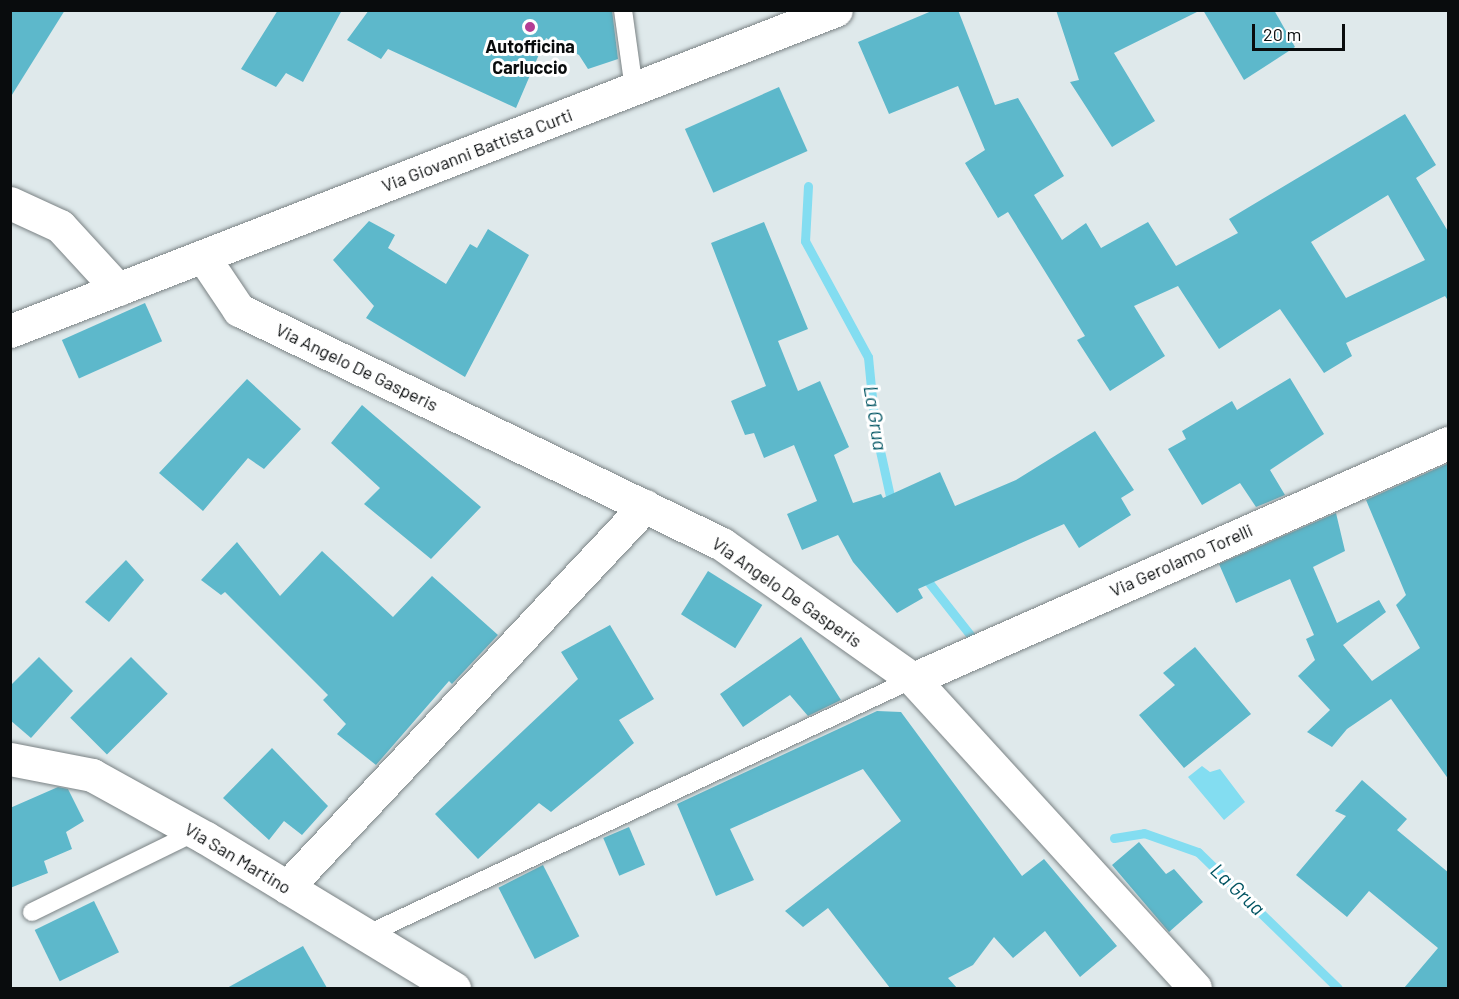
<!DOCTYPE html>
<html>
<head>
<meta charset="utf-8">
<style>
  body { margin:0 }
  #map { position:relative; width:1459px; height:999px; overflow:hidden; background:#dfe9eb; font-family:Barlow,sans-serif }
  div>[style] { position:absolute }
  .water>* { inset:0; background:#83ddf1 }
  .stream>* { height:9px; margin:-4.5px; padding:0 4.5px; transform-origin:4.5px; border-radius:4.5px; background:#83ddf1 }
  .building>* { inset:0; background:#5db8cb; transform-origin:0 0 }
  .roads { filter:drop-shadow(0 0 2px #7a8284) drop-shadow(0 0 2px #7a8284) }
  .service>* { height:18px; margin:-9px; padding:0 9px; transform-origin:9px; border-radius:9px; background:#fff }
  .minor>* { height:33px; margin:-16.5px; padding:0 16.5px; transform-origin:16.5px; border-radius:16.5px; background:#fff }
  .tertiary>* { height:33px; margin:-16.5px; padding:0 16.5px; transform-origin:16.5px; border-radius:16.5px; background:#fff }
  .dots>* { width:16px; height:16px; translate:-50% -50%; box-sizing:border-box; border:3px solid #fff; border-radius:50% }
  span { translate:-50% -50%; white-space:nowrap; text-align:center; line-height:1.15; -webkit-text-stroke:6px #fff; paint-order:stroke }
  .poi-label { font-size:18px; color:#090c0d; font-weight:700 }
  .street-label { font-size:18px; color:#090c0d }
  .water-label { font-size:20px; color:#005462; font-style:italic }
  .frame { position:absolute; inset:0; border:12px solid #090c0d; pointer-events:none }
  .scale { position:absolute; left:1252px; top:24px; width:93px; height:27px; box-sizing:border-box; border:3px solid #090c0d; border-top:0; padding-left:8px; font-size:18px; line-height:21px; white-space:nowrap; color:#090c0d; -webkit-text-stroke:4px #fff; paint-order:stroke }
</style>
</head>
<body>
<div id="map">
  <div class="water">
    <div style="clip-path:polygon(1202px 766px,1210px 772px,1220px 769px,1245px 802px,1224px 820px,1188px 777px)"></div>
  </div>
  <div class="stream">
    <div style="left:808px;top:186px;width:55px;rotate:93.1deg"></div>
    <div style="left:805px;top:241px;width:132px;rotate:61.5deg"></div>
    <div style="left:868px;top:357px;width:71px;rotate:84.4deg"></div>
    <div style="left:875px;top:428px;width:79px;rotate:77.6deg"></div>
    <div style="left:923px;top:575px;width:84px;rotate:51.8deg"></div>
    <div style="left:1114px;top:838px;width:30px;rotate:-9deg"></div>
    <div style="left:1144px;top:833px;width:57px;rotate:19.4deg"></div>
    <div style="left:1198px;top:852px;width:195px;rotate:44.2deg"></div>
  </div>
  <div class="building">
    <div style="clip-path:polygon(10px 10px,65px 10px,10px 98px)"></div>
    <div style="clip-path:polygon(278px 10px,342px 10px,303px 82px,286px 73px,276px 87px,241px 69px)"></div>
    <div style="clip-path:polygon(369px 10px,612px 10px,618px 59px,588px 69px,579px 55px,546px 38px,516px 108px,388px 49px,381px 59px,347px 40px)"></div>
    <div style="clip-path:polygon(evenodd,934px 10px,958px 10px,995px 105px,1018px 98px,1064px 176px,1034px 195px,1062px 240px,1086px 223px,1101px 248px,1148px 222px,1176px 266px,1238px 233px,1229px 219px,1405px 114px,1436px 165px,1416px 178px,1449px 233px,1449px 302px,1445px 296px,1346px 343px,1352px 356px,1324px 373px,1280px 309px,1219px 349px,1178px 286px,1134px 306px,1165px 356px,1110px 391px,1077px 340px,1085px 336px,1008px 212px,998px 218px,965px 163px,985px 150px,958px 86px,889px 114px,858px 42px,934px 10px,1388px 195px,1425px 260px,1346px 298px,1311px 242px,1388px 195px)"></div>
    <div style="clip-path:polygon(1056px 10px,1201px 10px,1114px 53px,1155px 121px,1112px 147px,1070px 82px,1079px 80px)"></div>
    <div style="clip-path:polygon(1203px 10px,1274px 10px,1295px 47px,1244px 80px)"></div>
    <div style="left:779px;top:87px;width:70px;height:103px;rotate:66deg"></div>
    <div style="clip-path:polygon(369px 221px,395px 235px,388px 248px,446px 284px,470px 244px,477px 248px,488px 229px,529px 255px,465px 377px,366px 318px,374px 306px,333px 260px)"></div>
    <div style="clip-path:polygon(764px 222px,808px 329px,778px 341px,798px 391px,820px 381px,849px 447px,834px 455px,853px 503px,881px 494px,883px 498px,940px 472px,955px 506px,1016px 480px,1095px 431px,1134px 490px,1121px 498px,1131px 515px,1079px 548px,1064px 524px,918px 589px,923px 598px,897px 613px,853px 562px,838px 535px,802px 550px,787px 514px,817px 501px,794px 445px,764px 458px,754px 433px,745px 435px,731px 401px,766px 386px,711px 243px)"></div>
    <div style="left:145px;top:303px;width:42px;height:91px;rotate:66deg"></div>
    <div style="clip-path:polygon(1290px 378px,1324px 434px,1270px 470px,1285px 495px,1256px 507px,1240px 483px,1202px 505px,1168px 449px,1186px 439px,1182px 431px,1232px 401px,1237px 410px)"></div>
    <div style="clip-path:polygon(247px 379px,301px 429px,264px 469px,248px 458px,203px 511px,159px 473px)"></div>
    <div style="clip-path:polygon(362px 405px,481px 507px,431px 559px,364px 504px,380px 488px,331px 443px)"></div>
    <div style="clip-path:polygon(1449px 463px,1449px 780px,1391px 699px,1347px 729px,1332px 747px,1307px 732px,1330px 710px,1298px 676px,1315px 660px,1306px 639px,1314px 635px,1290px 579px,1236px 603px,1219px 564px,1336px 513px,1345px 551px,1313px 567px,1337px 623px,1379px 600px,1386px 612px,1343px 645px,1372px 681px,1420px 648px,1396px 605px,1406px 595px,1366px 500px)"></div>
    <div style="clip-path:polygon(237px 542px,280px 596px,322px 551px,393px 617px,432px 576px,498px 635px,452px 684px,449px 681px,376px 765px,337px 734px,346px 724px,323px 700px,328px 695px,225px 592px,221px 595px,201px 580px)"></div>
    <div style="clip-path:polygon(126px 560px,144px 580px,109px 622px,85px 602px)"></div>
    <div style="left:708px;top:571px;width:64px;height:51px;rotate:32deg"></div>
    <div style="clip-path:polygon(610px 625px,654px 699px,619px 720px,634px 743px,551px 812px,539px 803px,478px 859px,435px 814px,578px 679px,561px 652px)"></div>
    <div style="clip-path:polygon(801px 637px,841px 700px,808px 716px,790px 695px,743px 727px,720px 694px)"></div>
    <div style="clip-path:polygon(1195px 647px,1251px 714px,1184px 768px,1139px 715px,1175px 685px,1163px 673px)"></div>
    <div style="clip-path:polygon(39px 657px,73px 691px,31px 738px,10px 720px,10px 686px)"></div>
    <div style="left:131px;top:657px;width:52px;height:86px;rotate:45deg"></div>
    <div style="clip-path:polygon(877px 711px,901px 712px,1022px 876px,1044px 859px,1117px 946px,1080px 977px,1045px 931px,1013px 958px,994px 937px,973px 965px,948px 978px,957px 988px,890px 988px,828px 908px,803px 927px,785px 911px,901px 821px,863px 769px,730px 829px,754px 880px,716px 896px,677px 804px)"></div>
    <div style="clip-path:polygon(272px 748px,328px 806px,302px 835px,284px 821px,269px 840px,223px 798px)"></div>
    <div style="clip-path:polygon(1362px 780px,1407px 819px,1397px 830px,1449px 873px,1449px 988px,1404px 988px,1438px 948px,1369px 891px,1347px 917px,1296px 875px,1346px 816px,1335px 811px)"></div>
    <div style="clip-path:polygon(58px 787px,68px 789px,84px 821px,66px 832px,72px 849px,44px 861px,48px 873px,10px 888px,10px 808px)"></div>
    <div style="left:629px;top:827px;width:41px;height:28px;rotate:67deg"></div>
    <div style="clip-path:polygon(1139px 842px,1166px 874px,1174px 869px,1203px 902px,1169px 932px,1112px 865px)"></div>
    <div style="left:543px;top:865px;width:80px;height:50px;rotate:63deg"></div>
    <div style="left:94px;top:901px;width:57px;height:66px;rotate:64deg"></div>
    <div style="clip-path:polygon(303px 946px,327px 988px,227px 988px)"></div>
  </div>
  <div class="roads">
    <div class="service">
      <div style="left:623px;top:10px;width:80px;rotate:82.1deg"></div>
      <div style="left:32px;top:912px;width:182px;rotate:-26.1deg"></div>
      <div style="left:366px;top:935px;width:604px;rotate:-25.08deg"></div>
    </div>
    <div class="minor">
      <div style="left:10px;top:203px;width:55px;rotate:24.7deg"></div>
      <div style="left:60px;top:226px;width:86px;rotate:47.4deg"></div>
      <div style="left:204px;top:258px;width:63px;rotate:56.1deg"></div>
      <div style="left:239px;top:310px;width:537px;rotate:25.85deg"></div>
      <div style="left:722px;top:544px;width:234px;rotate:35.3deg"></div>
      <div style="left:913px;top:679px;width:418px;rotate:47.6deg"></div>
      <div style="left:913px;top:679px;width:585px;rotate:-23.8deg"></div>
      <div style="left:10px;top:759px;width:84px;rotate:11deg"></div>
      <div style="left:92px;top:775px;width:130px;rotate:28.9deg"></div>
      <div style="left:206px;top:838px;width:290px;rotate:31.2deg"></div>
      <div style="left:287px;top:887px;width:523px;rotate:-46.78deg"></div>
    </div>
    <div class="tertiary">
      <div style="left:10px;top:331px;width:886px;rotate:-21.24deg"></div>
    </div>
  </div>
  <div class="dots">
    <div style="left:530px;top:27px;background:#b33d94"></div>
  </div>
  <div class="poi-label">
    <span style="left:530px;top:57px">Autofficina<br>Carluccio</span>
  </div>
  <div class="street-label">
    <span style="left:477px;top:150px;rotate:-21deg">Via Giovanni Battista Curti</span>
    <span style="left:357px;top:367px;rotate:26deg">Via Angelo De Gasperis</span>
    <span style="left:1181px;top:560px;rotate:-24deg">Via Gerolamo Torelli</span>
    <span style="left:787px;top:592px;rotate:35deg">Via Angelo De Gasperis</span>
    <span style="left:238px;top:858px;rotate:31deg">Via San Martino</span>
  </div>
  <div class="water-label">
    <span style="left:876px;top:418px;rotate:81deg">La Grua</span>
    <span style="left:1238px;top:889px;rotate:43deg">La Grua</span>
  </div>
  <div class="frame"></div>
  <div class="scale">20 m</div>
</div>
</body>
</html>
